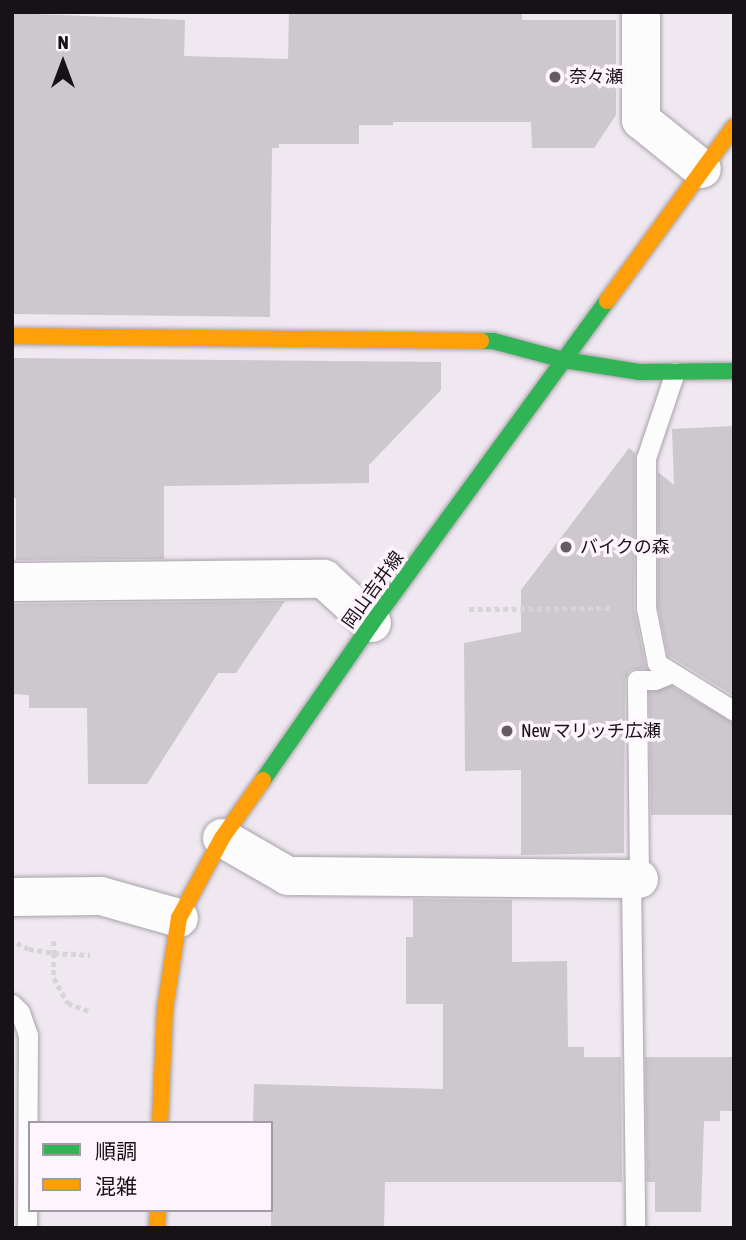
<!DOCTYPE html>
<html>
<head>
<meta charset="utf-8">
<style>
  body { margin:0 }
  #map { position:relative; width:746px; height:1240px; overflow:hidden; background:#f0e8f1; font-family:"Asap Condensed","Noto Sans JP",sans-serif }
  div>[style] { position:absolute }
  .building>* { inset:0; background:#cdc7ce }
  .path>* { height:4.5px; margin-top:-2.25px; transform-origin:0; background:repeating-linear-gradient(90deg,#d6d4d7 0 5px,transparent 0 8.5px) }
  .roads { filter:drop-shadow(0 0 2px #a7a1a8) drop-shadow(0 0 2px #a7a1a8) }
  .lane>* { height:19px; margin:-9.5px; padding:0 9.5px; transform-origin:9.5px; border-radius:9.5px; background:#fdfcfd }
  .street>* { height:38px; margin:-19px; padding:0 19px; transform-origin:19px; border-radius:19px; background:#fdfcfd }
  .fast>* { height:16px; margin:-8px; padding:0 8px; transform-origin:8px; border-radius:8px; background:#30b455 }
  .slow>* { height:16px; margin:-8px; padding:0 8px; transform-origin:8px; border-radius:8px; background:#ff9f0a }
  .dots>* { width:19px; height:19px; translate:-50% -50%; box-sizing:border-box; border:4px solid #fdf4fe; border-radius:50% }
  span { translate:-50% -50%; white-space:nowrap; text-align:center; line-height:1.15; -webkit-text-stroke:7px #fdf4fe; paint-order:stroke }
  .poi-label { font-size:18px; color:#171217 }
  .left { translate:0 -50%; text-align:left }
  .street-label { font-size:18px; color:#171217 }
  .frame { position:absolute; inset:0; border:14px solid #171217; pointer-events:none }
  .legend { position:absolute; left:28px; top:1121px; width:245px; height:91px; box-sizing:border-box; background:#fdf4fe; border:2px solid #a19aa2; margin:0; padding:9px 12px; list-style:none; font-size:21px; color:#171217 }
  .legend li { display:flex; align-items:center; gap:14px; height:35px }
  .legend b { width:35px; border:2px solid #a19aa2 }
  .north { position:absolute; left:28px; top:28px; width:70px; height:70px; -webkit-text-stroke:5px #fdf4fe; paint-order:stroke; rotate:0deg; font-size:19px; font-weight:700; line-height:28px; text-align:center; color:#171217 }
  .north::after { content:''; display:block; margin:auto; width:24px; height:32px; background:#171217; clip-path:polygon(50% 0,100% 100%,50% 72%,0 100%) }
</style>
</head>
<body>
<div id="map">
  <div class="building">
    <div style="clip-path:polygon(289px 12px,522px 12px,522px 20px,616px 20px,616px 115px,594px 148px,532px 148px,531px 122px,393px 122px,393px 125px,359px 125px,359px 144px,279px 144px,279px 148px,272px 148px,270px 317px,12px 314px,12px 13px,185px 20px,184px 56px,288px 59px)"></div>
    <div style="clip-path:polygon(12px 358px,441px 362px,441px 390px,369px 465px,369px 483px,164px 486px,164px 559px,16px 560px,16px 498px,12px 498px)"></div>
    <div style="clip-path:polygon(734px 426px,734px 696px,668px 655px,658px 607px,658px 472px,674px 485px,672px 429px)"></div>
    <div style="clip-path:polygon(629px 448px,635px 453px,634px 608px,646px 668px,630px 670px,625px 680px,624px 853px,521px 855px,521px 770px,465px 771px,464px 643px,521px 632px,521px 590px)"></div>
    <div style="clip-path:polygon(285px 601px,236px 673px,218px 673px,147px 784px,88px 784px,87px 708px,29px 708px,29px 695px,12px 694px,12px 605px,16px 604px)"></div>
    <div style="clip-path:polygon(671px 686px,734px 723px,734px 815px,651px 815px,649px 692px)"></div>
    <div style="clip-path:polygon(413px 899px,512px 900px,512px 962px,567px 961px,568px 1047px,584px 1047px,584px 1057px,621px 1057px,622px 1182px,385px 1182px,384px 1228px,271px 1228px,271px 1123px,253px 1123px,254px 1084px,443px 1089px,443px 1004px,406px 1004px,406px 937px,413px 937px)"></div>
    <div style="clip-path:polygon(645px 1057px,734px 1057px,734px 1111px,720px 1111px,720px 1121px,704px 1121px,701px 1212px,655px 1212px,655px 1182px,647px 1182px)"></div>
  </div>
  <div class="path">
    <div style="left:469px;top:609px;width:142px;rotate:-0.4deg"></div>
    <div style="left:54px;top:941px;width:12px;rotate:90deg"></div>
    <div style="left:54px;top:953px;width:36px;rotate:3deg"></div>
    <div style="left:17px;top:943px;width:13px;rotate:27deg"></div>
    <div style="left:29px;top:949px;width:25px;rotate:9deg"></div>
    <div style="left:54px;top:953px;width:25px;rotate:90deg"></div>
    <div style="left:54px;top:978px;width:29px;rotate:61deg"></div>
    <div style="left:68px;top:1003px;width:22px;rotate:21deg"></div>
  </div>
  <div class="roads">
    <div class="lane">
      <div style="left:675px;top:372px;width:91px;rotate:108.6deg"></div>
      <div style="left:646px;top:458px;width:150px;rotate:90deg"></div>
      <div style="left:646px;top:608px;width:56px;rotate:78.7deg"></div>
      <div style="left:657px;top:663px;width:91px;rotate:31.9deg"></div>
      <div style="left:631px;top:878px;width:350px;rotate:89.3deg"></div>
      <div style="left:639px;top:879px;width:199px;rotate:-90.6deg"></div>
      <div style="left:637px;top:680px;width:18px"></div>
      <div style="left:655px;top:680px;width:18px;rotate:-22deg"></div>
      <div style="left:12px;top:1004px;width:11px;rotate:45deg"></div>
      <div style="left:20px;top:1012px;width:24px;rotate:71deg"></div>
      <div style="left:28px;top:1035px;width:193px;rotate:90.3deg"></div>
    </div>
    <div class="street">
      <div style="left:641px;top:12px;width:108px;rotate:90deg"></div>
      <div style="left:641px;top:120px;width:78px;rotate:38.8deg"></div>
      <div style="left:12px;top:582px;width:312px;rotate:-0.6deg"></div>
      <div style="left:324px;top:579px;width:65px;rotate:42.5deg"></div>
      <div style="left:222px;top:838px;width:76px;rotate:29.9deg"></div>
      <div style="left:288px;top:876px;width:351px;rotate:0.5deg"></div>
      <div style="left:12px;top:897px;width:89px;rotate:-0.6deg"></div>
      <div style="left:101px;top:896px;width:81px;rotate:15.8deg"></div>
    </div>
    <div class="fast">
      <div style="left:481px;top:341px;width:12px"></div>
      <div style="left:493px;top:341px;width:73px;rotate:15deg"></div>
      <div style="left:564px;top:360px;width:77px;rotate:9deg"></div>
      <div style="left:640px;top:372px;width:94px;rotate:-0.6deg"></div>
      <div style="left:263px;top:780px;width:191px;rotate:-55.2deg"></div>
      <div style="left:372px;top:623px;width:399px;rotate:-53.9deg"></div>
    </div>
    <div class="slow">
      <div style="left:607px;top:301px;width:215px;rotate:-53.9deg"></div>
      <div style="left:12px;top:336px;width:469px;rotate:0.6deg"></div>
      <div style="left:160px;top:1123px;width:114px;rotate:-87.5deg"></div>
      <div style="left:165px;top:1009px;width:92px;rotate:-81.3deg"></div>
      <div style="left:179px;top:918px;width:91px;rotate:-61.7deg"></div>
      <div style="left:222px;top:838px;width:71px;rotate:-54.7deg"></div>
      <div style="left:157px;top:1228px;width:18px;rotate:-87deg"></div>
    </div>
  </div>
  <div class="dots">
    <div style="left:555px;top:77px;background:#635d63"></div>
    <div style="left:566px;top:547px;background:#635d63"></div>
    <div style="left:507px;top:731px;background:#635d63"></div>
  </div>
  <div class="poi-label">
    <span class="left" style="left:569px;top:77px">奈々瀬</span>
    <span class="left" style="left:580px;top:547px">バイクの森</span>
    <span class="left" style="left:521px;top:731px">New マリッチ広瀬</span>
  </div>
  <div class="street-label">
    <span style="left:373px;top:590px;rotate:-54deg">岡山吉井線</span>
  </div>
  <div class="frame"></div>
  <ul class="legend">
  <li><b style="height:9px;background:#30b455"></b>順調</li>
  <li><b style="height:9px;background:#ff9f0a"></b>混雑</li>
  </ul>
  <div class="north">N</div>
</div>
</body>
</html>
